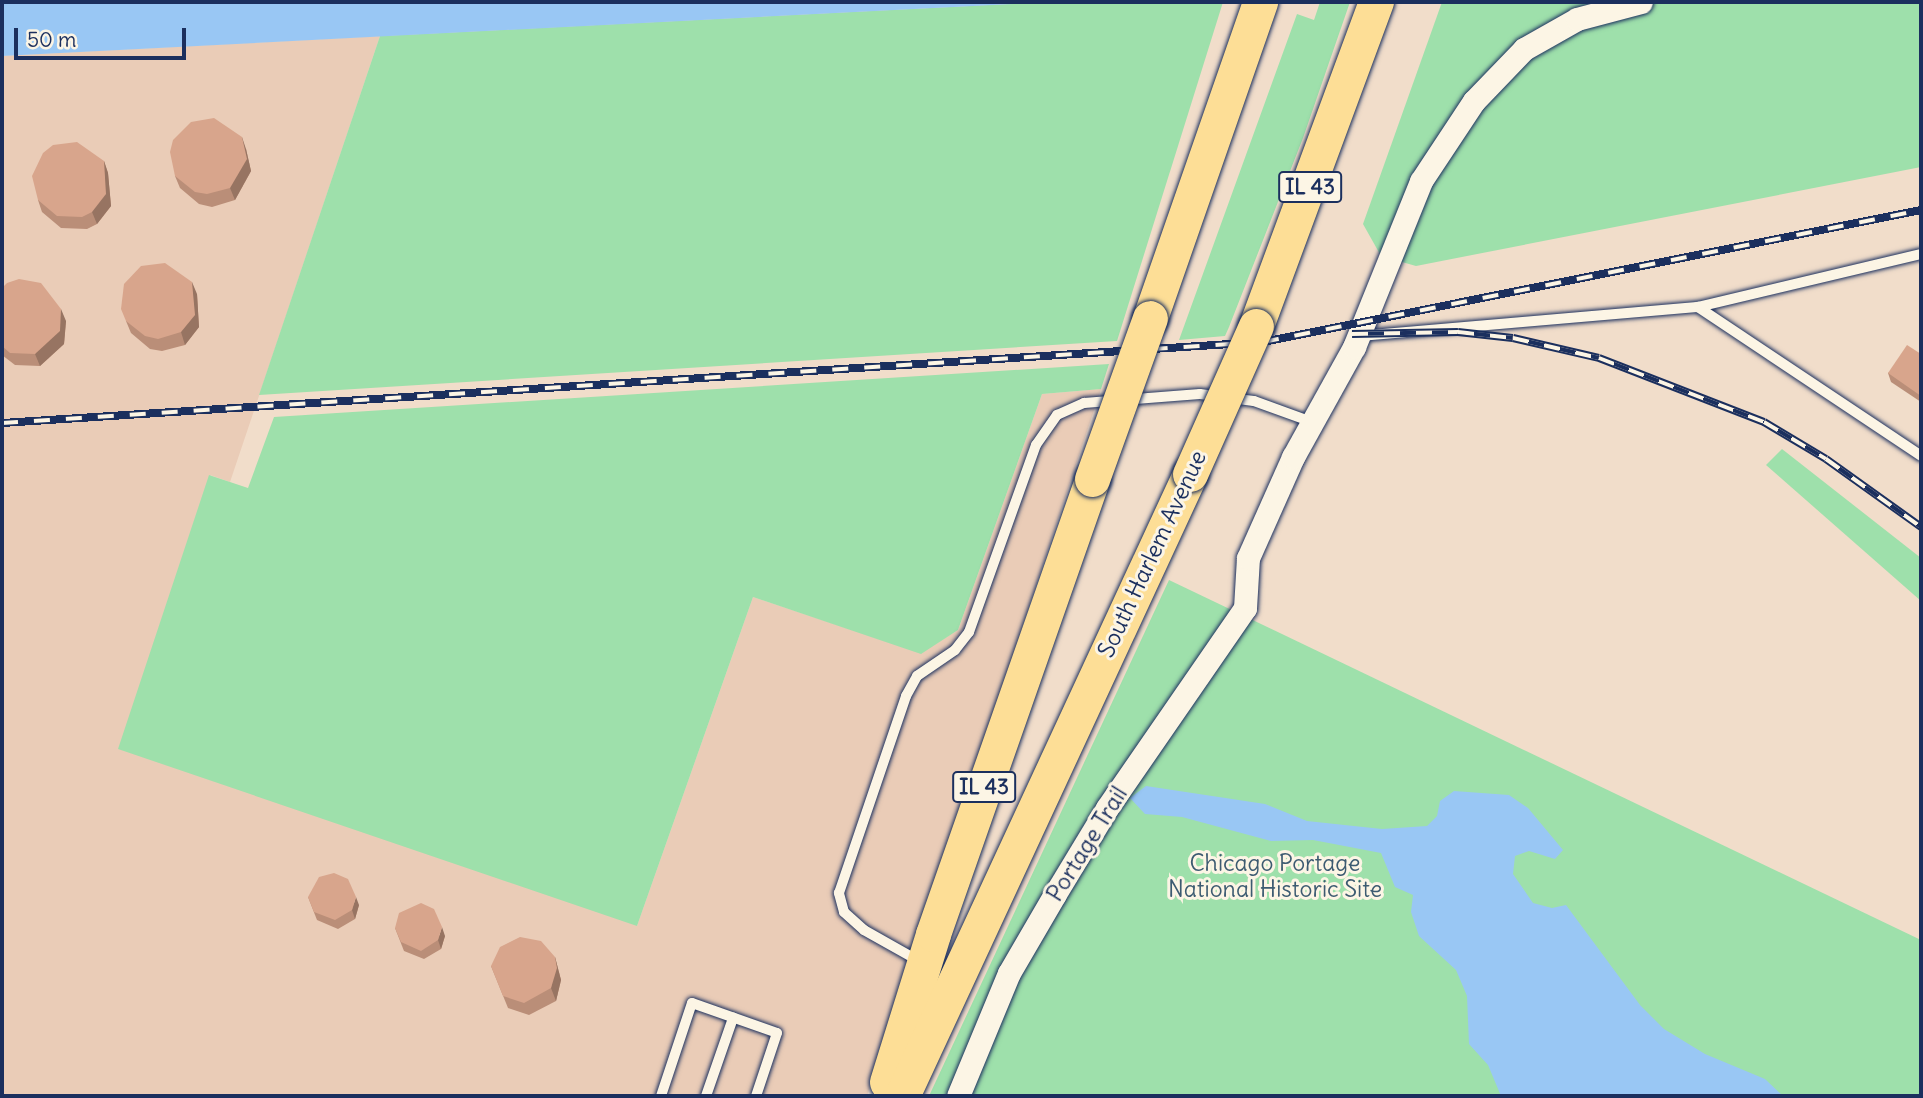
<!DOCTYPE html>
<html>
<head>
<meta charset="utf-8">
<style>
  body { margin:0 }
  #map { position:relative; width:1923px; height:1098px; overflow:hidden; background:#f1ddca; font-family:Delius,sans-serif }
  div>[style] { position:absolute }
  .built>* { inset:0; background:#eaccb7 }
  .green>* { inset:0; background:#9ee0ab }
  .water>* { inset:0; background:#99c7f4 }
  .roads { filter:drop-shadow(0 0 2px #1b2f5e) drop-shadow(0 0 2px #1b2f5e) }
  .lane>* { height:10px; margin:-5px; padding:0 5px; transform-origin:5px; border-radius:5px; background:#fcf5e5 }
  .street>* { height:23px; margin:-11.5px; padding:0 11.5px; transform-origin:11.5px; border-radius:11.5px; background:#fcf5e5 }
  .primary>* { height:35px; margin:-17.5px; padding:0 17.5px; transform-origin:17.5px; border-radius:17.5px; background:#fdde96 }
  .rail>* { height:8px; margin-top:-4px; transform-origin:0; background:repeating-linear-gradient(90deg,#fcf5e5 0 16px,#1b2f5e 0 32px); box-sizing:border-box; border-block:2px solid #1b2f5e }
  .bridges { filter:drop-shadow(0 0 2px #1b2f5e) drop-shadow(0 0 2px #1b2f5e) }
  .primary-bridge>* { height:35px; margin:-17.5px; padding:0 17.5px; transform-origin:17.5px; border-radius:17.5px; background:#fdde96 }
  .wall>* { inset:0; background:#ba8e78 }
  .shaded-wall>* { inset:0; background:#977462 }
  .building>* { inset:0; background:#d8a58c }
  span { translate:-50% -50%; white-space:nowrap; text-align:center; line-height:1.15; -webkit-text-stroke:6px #fcf5e5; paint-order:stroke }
  .shield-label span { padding:2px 5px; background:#fcf5e5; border:2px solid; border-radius:5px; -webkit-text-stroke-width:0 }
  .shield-label { font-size:21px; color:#1b2f5e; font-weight:700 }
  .street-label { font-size:23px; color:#1b2f5e }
  .park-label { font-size:23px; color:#3c5b71 }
  .frame { position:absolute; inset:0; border:4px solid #1b2f5e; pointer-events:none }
  .scale { position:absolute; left:14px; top:28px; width:172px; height:32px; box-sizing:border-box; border:4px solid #1b2f5e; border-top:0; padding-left:9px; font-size:21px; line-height:24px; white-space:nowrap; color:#1b2f5e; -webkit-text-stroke:5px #fcf5e5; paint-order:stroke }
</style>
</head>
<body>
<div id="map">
  <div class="built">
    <div style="clip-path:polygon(380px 36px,230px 482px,210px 475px,637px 926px,753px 597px,921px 653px,958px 630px,1042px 394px,1101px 389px,867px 1096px,2px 1096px,2px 56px)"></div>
  </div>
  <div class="green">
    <div style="clip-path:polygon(1050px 2px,1223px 2px,1117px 341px,259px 395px,380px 36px)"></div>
    <div style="clip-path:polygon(1320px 2px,1350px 2px,1303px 138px,1229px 327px,1225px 336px,1179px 340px,1297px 14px,1314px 20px)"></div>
    <div style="clip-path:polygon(1442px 2px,1921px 2px,1921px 167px,1416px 266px,1381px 256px,1363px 224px)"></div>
    <div style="clip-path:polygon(1109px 364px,1101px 389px,1042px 394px,958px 630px,921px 654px,753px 597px,637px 926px,118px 749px,209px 475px,248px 488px,274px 417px)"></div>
    <div style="clip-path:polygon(1782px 449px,1921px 558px,1921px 601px,1766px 465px)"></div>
    <div style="clip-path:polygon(1169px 580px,1921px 940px,1921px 1096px,929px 1096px)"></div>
  </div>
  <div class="water">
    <div style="clip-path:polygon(2px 2px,1050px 2px,2px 56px)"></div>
    <div style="clip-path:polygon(1146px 786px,1265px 804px,1307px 821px,1382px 829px,1427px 826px,1437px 816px,1440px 801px,1454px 791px,1509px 795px,1528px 808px,1563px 850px,1555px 859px,1529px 851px,1515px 856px,1513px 874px,1533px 903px,1552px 908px,1566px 905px,1640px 1005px,1664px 1029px,1705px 1054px,1765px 1079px,1783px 1096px,1501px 1096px,1488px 1065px,1469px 1044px,1467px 996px,1456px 970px,1419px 936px,1411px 912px,1413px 895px,1395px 887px,1381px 853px,1313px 840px,1271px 841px,1182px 817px,1145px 814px,1130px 798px)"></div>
  </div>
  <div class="roads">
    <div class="lane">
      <div style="left:1698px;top:307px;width:268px;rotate:33.7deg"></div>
      <div style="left:1359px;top:336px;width:340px;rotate:-4.9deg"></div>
      <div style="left:1698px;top:307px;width:229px;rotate:-13.4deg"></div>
      <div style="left:919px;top:961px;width:63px;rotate:-150.6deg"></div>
      <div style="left:864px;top:930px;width:27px;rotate:-138deg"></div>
      <div style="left:844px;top:912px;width:20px;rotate:-105deg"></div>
      <div style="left:839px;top:893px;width:208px;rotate:-71.2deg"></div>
      <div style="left:906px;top:696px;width:23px;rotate:-61deg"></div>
      <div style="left:917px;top:676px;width:46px;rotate:-34.4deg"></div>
      <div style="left:955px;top:650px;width:23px;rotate:-52deg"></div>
      <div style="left:969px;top:632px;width:199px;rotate:-70.3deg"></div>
      <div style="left:1036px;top:445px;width:37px;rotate:-55deg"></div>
      <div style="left:1057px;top:415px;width:30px;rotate:-24deg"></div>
      <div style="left:1084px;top:403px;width:116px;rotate:-4.4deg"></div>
      <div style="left:1200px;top:394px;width:54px;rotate:7.4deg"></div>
      <div style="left:1254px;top:401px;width:62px;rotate:19.9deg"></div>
      <div style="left:661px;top:1096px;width:98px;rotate:-71.6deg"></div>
      <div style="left:692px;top:1003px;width:90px;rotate:19.4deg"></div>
      <div style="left:777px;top:1033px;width:66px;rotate:108.4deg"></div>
      <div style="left:706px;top:1096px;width:83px;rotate:-70.9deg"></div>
    </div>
    <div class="street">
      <div style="left:958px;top:1096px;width:133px;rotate:-67.5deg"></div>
      <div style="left:1009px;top:973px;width:91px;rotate:-59.8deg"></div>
      <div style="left:1055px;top:894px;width:100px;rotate:-58.8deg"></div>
      <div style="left:1107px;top:808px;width:243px;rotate:-55.4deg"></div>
      <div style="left:1245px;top:608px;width:50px;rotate:-86.6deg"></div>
      <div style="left:1248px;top:558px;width:111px;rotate:-66deg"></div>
      <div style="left:1293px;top:457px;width:126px;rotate:-61deg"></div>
      <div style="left:1354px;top:347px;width:179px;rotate:-68deg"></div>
      <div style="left:1421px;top:181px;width:96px;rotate:-56.5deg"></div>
      <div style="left:1474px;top:101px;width:72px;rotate:-46.1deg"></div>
      <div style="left:1524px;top:49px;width:61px;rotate:-29.5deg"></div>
      <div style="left:1577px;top:19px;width:66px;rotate:-14.9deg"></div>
    </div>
    <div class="primary">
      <div style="left:1150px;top:318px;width:335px;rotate:-70.8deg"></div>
      <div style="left:1256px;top:326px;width:346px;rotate:-69.7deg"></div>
      <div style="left:887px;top:1082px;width:155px;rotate:-72.7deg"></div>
      <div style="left:933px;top:934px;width:482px;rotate:-70.7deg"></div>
      <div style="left:902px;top:1096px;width:685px;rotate:-65.15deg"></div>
    </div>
  </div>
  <div class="rail">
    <div style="left:1352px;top:334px;width:106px;rotate:-1.1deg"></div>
    <div style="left:1458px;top:332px;width:55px;rotate:6.2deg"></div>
    <div style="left:1513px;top:338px;width:88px;rotate:13.1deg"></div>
    <div style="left:1599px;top:358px;width:177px;rotate:21.2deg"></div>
    <div style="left:1764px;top:422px;width:72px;rotate:30.8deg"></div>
    <div style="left:1826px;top:459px;width:117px;rotate:35.6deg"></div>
    <div style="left:2px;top:423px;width:1264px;rotate:-3.68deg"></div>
    <div style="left:1263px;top:342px;width:671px;rotate:-11.34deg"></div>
  </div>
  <div class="bridges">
    <div class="primary-bridge">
      <div style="left:1190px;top:474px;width:162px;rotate:-66deg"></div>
      <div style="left:1092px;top:479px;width:171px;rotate:-70.2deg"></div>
    </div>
  </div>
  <div class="wall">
    <div style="clip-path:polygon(246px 149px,251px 171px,235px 200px,212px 207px,199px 204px,180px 188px,175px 176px)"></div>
    <div style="clip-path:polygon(104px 161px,108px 173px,111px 206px,97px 224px,87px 229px,61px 228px,42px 212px,38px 200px)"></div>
    <div style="clip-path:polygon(2px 288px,66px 321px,64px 344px,40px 366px,15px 365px,2px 355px)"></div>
    <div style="clip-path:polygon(197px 294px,199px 327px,185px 345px,162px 351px,150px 349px,131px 333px,126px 321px)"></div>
    <div style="clip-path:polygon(1921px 354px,1921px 402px,1891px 382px,1888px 373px)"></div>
    <div style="clip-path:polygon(308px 897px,359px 905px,355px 919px,338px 929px,317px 920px)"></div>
    <div style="clip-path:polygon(395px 928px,445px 936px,441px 949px,424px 959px,404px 951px)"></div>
    <div style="clip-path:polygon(555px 957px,561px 980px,556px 1001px,529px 1015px,508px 1008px,491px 966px)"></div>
  </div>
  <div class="shaded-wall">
    <div style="clip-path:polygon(242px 137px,246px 149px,251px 171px,235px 200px,230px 188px)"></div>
    <div style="clip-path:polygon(104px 161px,108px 173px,111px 206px,97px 224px,92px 212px)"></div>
    <div style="clip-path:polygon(192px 282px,197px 294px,199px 327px,185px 345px,181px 332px)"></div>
    <div style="clip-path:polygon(61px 309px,66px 321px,64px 344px,40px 366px,35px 354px)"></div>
    <div style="clip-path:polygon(356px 897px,359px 905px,355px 919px,352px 910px)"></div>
    <div style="clip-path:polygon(442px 927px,445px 936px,441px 949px,438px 940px)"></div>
    <div style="clip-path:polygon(555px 957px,561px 980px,556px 1001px,551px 988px)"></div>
  </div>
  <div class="building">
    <div style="clip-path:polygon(214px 118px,242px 137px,247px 159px,230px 188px,207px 194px,195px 192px,175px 176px,170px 152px,173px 140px,191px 122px)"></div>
    <div style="clip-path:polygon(77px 142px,104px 161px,106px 194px,92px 212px,82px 217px,57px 216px,38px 200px,32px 176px,43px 153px,53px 145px)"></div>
    <div style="clip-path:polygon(165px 263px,192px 282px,195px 315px,181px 332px,158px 339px,145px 336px,126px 321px,121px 309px,124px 284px,141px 266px)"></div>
    <div style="clip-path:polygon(19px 279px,41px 283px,61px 309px,60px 331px,35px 354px,10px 353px,2px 346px,2px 288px,7px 283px)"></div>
    <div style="clip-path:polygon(1907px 345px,1921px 354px,1921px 396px,1888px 373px)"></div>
    <div style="clip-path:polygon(334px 873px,348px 879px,356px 897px,352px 910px,335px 920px,314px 912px,308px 897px,319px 877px)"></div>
    <div style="clip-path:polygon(421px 903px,434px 909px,442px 927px,438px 940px,421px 951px,401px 942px,395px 928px,399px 913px)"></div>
    <div style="clip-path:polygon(520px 937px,541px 941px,555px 957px,557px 968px,551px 988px,524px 1003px,503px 996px,491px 966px,500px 947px)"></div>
  </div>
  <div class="shield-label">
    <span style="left:1310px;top:187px">IL 43</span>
    <span style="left:984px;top:787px">IL 43</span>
  </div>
  <div class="street-label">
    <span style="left:1152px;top:554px;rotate:-65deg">South Harlem Avenue</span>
    <span style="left:1087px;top:844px;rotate:-58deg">Portage Trail</span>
  </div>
  <div class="park-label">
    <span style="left:1275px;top:876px">Chicago Portage<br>National Historic Site</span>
  </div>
  <div class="frame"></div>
  <div class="scale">50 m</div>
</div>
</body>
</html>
